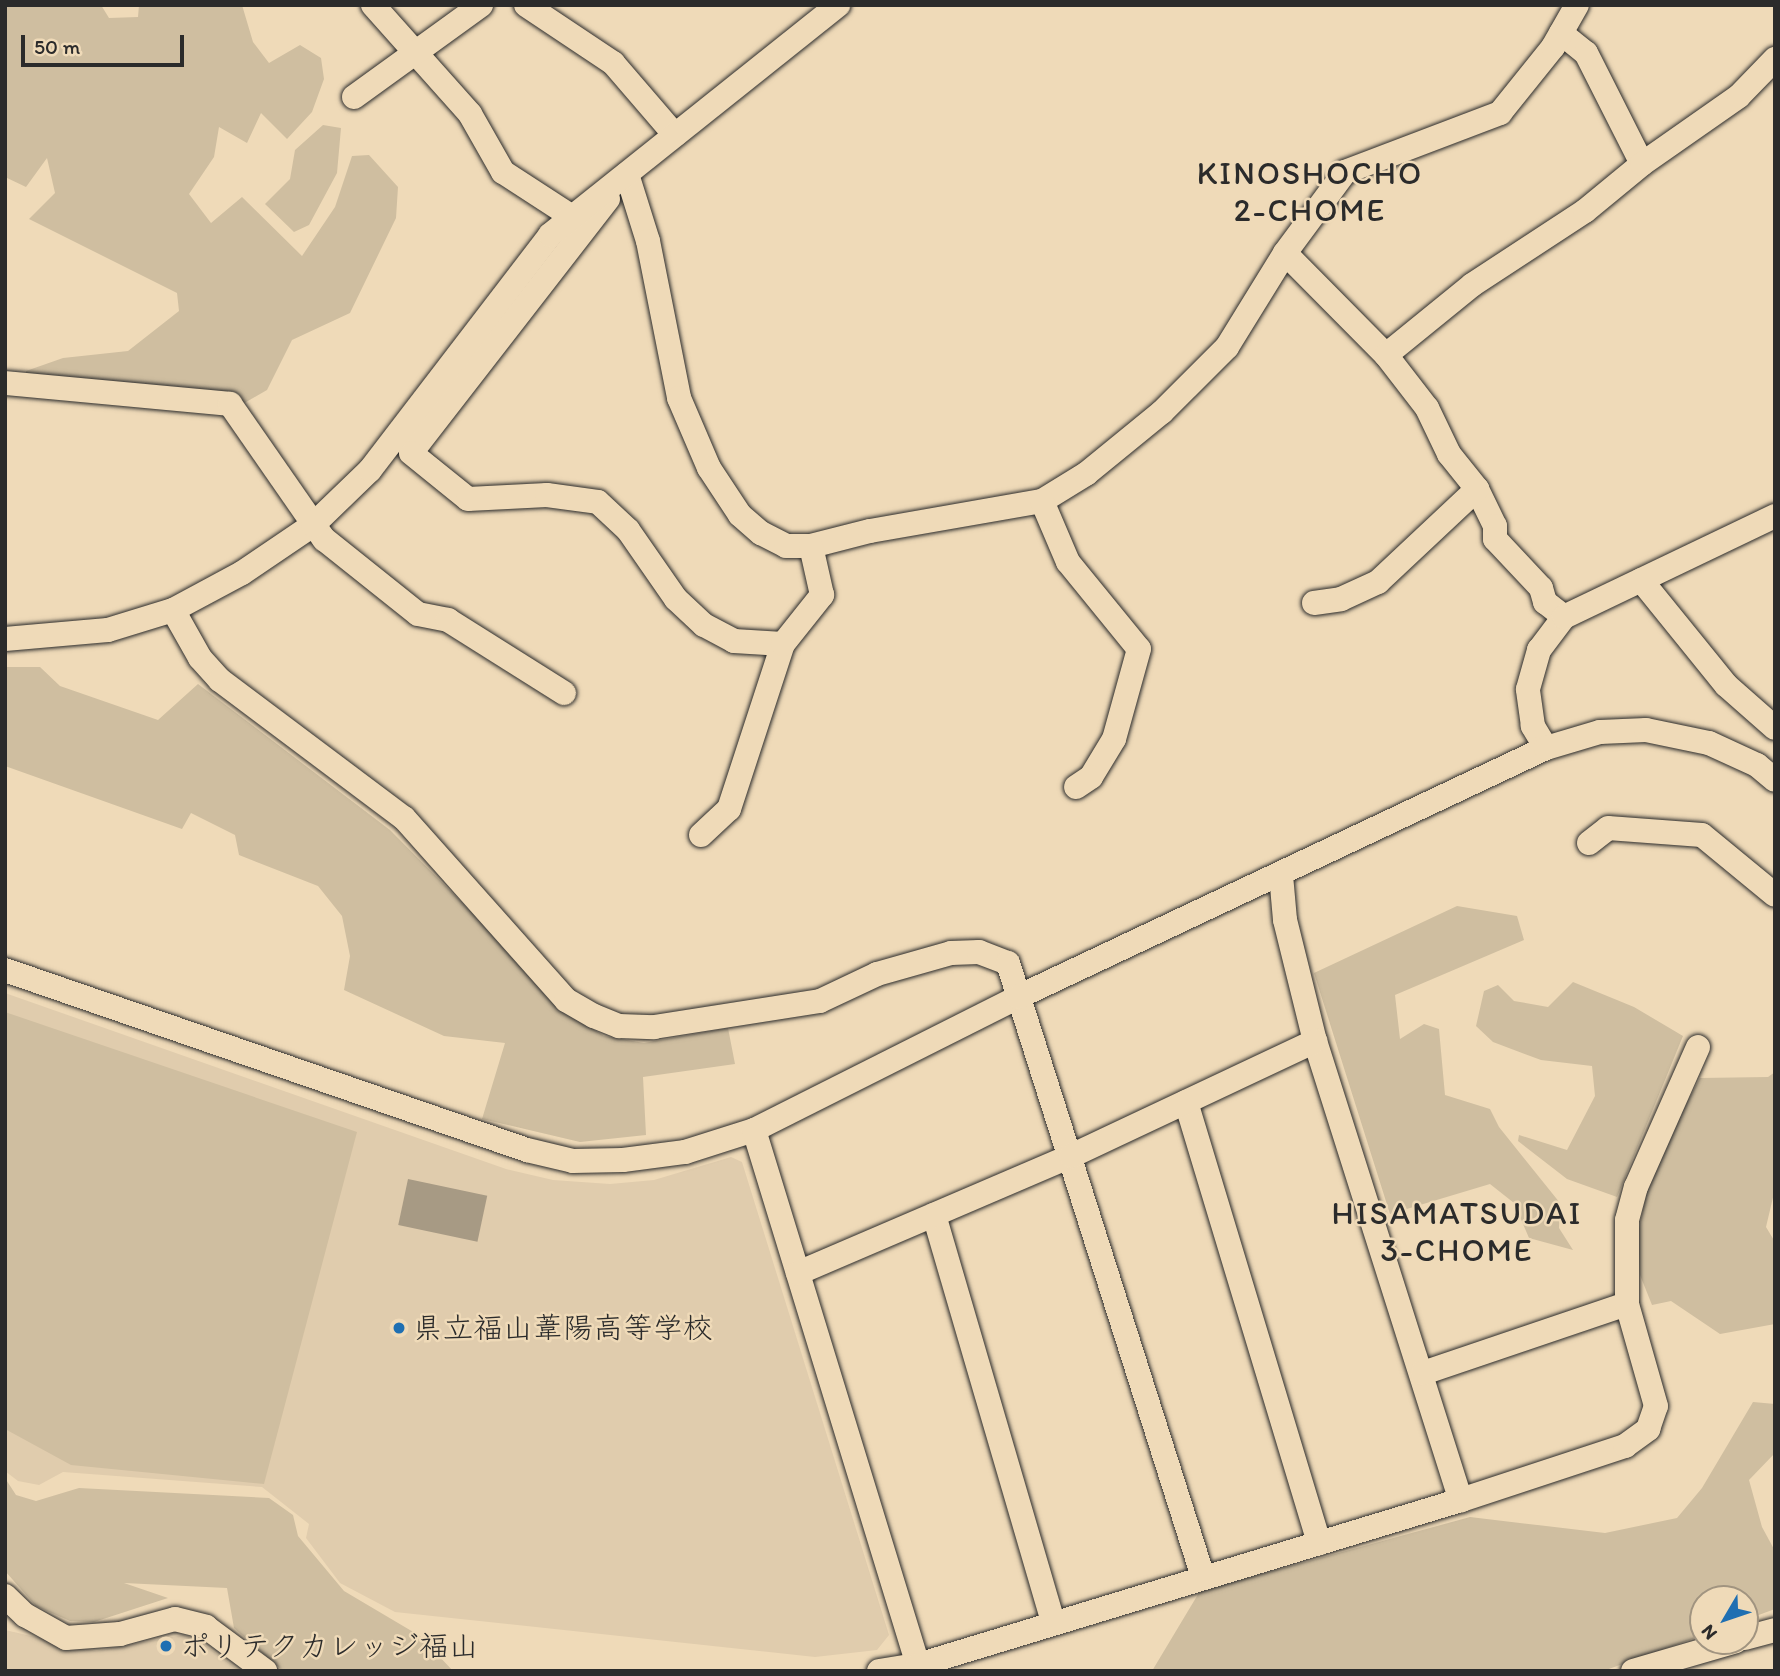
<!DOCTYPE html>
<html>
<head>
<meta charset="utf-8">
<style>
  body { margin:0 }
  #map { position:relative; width:1780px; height:1676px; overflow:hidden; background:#efdab8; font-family:Itim,"Klee One",sans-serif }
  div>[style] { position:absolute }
  .built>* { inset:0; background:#e0ccad }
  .green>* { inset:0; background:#cfbea0 }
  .water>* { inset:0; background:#a79a84; transform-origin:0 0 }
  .roads { filter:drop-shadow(0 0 2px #2b2b2b) drop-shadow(0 0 2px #2b2b2b) }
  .minor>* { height:24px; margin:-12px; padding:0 12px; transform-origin:12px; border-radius:12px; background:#efdab8 }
  .dots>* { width:19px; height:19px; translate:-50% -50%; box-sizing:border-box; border:4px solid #efdab8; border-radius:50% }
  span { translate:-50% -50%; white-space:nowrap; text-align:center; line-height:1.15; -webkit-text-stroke:5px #efdab8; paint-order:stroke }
  .poi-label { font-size:30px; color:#2b2b2b }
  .left { translate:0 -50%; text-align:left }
  .neighbourhood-label { font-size:32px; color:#2b2b2b; letter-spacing:2px }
  .frame { position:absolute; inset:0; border:7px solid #2b2b2b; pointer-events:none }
  .north { position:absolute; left:1689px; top:1585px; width:70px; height:70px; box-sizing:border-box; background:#efdab8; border:2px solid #a19480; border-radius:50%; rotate:231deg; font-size:19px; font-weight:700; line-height:28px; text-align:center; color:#2b2b2b }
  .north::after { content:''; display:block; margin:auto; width:24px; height:32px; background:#1f6fb2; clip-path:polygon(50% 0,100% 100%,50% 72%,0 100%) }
  .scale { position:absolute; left:21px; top:35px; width:163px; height:32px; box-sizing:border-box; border:4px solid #2b2b2b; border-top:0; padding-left:9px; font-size:21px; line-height:24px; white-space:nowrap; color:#2b2b2b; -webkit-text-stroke:5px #efdab8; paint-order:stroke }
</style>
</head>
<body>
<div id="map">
  <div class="built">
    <div style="clip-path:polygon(5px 993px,506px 1169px,553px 1180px,610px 1184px,654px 1180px,731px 1157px,742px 1162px,889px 1635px,877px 1650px,815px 1657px,395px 1612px,340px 1583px,306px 1538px,309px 1524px,262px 1487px,63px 1472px,39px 1485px,18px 1481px,5px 1471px)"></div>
    <div style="clip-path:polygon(5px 1630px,96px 1651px,183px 1635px,198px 1640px,240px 1671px,5px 1671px)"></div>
  </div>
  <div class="green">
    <div style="clip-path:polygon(5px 5px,101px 5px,109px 18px,138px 17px,139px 5px,242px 5px,253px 42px,269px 63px,300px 45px,321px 58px,324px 79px,312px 112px,287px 139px,261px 113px,247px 143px,219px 127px,214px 157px,189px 194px,211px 223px,242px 197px,302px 256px,335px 207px,352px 156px,369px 155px,398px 187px,396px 218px,350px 313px,292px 340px,267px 390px,241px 405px,26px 379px,26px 371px,63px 358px,128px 351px,179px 311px,177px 293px,29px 219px,55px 193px,47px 158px,26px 187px,5px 177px)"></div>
    <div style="clip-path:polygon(323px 125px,341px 128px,337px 173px,309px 225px,294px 232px,265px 204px,290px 179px,295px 150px)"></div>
    <div style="clip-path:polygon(5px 667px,40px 667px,60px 686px,158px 720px,198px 684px,390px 830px,577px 1019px,604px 1036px,644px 1043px,728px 1028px,735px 1064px,643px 1077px,646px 1135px,580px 1142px,482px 1119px,505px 1043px,444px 1036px,344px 990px,350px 956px,342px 916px,318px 886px,239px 855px,235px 835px,191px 813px,182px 829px,5px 766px)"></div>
    <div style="clip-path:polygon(1457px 906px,1517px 916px,1524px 940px,1395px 995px,1400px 1039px,1424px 1024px,1439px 1029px,1445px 1095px,1490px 1109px,1499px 1127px,1560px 1203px,1559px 1228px,1573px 1250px,1529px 1238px,1514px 1203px,1490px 1184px,1390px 1214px,1314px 973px)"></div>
    <div style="clip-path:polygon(1573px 982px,1634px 1007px,1683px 1036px,1617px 1197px,1567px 1179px,1518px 1141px,1519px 1135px,1567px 1150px,1595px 1096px,1592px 1066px,1541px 1060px,1493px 1042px,1476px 1026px,1484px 991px,1498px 985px,1514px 1001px,1548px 1007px)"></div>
    <div style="clip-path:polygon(5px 1012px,357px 1132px,264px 1484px,71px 1465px,5px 1429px)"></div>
    <div style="clip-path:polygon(1775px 1072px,1775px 1189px,1766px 1227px,1775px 1242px,1775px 1324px,1720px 1334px,1671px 1301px,1652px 1305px,1640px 1275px,1638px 1233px,1646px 1195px,1658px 1157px,1700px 1078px,1768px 1077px)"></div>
    <div style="clip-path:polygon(1753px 1402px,1775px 1404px,1775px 1453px,1749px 1480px,1762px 1527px,1775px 1551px,1775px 1609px,1745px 1620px,1745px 1599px,1703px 1599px,1703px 1635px,1606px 1670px,1152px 1671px,1200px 1591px,1470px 1517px,1605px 1533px,1677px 1518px,1702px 1488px)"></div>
    <div style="clip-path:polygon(5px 1478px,16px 1495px,36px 1501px,79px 1488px,269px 1498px,293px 1515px,298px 1536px,344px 1591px,420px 1636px,453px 1671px,283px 1671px,234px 1628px,227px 1588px,124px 1583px,168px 1598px,94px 1622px,70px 1621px,36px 1606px,5px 1571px)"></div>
  </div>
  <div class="water">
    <div style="left:408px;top:1179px;width:81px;height:47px;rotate:12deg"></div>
  </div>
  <div class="roads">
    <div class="minor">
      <div style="left:373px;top:5px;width:146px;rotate:48.3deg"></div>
      <div style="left:470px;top:114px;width:67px;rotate:60.4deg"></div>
      <div style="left:503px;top:172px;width:95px;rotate:33deg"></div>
      <div style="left:526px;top:5px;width:105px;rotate:33.7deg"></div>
      <div style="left:613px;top:63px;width:95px;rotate:49.3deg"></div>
      <div style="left:1561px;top:33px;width:32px;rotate:39deg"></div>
      <div style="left:1586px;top:53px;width:124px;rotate:63.2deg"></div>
      <div style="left:354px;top:97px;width:157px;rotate:-35.9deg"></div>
      <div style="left:627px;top:174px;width:70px;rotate:72.6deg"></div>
      <div style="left:648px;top:241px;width:160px;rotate:78.8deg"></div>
      <div style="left:679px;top:398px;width:76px;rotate:66.8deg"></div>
      <div style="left:709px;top:468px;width:56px;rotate:56.6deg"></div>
      <div style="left:740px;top:515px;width:28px;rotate:41deg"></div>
      <div style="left:761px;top:533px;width:28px;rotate:27deg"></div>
      <div style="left:786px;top:546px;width:25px"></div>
      <div style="left:811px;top:546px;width:61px;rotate:-14.3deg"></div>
      <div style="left:870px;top:531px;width:175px;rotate:-9.9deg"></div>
      <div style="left:1042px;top:501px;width:52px;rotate:-31.5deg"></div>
      <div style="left:1086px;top:474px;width:98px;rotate:-39.2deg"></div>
      <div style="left:1162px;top:412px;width:92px;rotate:-45deg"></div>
      <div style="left:1227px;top:347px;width:110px;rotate:-58.3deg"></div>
      <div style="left:1285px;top:253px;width:101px;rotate:-53.5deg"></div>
      <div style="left:1345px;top:172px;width:166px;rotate:-20.8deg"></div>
      <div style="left:1500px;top:113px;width:85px;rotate:-51.2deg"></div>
      <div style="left:1553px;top:47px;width:48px;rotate:-60.3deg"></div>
      <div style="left:608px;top:199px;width:321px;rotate:127.8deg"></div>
      <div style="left:411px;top:453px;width:73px;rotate:38.9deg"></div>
      <div style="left:468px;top:499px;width:79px;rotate:-2.9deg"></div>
      <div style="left:547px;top:495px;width:51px;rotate:7.8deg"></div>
      <div style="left:598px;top:502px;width:41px;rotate:43deg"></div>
      <div style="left:628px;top:530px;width:84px;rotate:55.2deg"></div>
      <div style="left:676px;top:599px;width:38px;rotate:43deg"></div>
      <div style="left:704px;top:625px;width:34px;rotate:28deg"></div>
      <div style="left:734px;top:641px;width:49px;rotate:3.5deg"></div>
      <div style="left:1285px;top:253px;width:144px;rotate:45.3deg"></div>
      <div style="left:1386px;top:355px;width:67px;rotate:52.3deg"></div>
      <div style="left:1427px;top:408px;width:51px;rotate:64.4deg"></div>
      <div style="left:1449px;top:454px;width:45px;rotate:51.3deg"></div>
      <div style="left:1477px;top:489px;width:41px;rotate:64.1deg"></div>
      <div style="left:1495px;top:526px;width:13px;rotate:90deg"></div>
      <div style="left:1495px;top:539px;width:67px;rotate:46.8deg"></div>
      <div style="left:1541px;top:588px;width:15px;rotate:74deg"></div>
      <div style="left:1545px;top:602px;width:24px;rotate:38deg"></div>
      <div style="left:1386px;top:355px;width:111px;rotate:-39.1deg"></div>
      <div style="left:1472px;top:285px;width:135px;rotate:-33.2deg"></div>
      <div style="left:1585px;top:211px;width:74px;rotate:-39.5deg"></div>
      <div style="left:1642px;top:164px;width:118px;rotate:-35deg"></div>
      <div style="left:1739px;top:96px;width:52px;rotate:-45.8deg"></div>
      <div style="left:5px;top:383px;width:226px;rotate:5.3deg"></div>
      <div style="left:230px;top:404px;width:165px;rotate:55.2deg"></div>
      <div style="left:324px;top:539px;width:120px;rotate:38.6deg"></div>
      <div style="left:418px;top:614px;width:31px;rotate:11deg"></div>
      <div style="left:448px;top:620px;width:137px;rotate:32.2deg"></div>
      <div style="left:1042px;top:501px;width:66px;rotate:66.9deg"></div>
      <div style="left:1068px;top:562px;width:112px;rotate:50.8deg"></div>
      <div style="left:1139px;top:649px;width:93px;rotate:105.5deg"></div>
      <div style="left:1114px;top:739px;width:44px;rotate:121.2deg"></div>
      <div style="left:1091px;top:777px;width:18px;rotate:146deg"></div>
      <div style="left:1641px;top:580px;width:135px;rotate:51deg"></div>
      <div style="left:1726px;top:685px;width:65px;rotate:41.3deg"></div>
      <div style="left:1314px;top:603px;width:27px;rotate:-8deg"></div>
      <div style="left:1341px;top:599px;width:41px;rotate:-24.7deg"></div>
      <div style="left:1378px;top:582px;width:136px;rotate:-43.2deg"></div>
      <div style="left:173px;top:610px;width:55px;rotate:60.6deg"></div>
      <div style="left:200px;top:658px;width:30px;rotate:48deg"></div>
      <div style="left:220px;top:680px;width:230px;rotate:36.9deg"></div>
      <div style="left:404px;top:818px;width:244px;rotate:48.3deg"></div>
      <div style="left:566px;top:1000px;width:32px;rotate:30deg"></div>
      <div style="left:594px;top:1016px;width:27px;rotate:22deg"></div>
      <div style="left:619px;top:1026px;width:35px;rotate:2deg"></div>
      <div style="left:654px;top:1027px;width:168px;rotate:-8.9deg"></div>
      <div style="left:820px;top:1001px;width:63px;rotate:-25.3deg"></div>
      <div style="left:877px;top:974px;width:77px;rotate:-15.8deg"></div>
      <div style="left:951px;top:953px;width:28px;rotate:-2deg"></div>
      <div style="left:979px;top:952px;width:31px;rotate:21deg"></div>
      <div style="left:1008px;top:963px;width:644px;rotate:72.38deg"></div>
      <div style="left:5px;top:639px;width:103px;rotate:-5deg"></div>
      <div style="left:108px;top:630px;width:68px;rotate:-17.1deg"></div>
      <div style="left:173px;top:610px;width:78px;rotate:-28.2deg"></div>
      <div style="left:242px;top:573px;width:86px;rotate:-34.1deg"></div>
      <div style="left:313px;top:525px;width:79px;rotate:-44deg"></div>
      <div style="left:370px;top:470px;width:296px;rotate:-52.5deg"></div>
      <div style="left:550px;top:235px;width:369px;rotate:-38.6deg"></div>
      <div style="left:1546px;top:748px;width:26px;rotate:-121deg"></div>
      <div style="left:1533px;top:726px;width:37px;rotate:-98deg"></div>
      <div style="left:1528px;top:689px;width:41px;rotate:-74.2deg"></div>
      <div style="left:1539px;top:650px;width:41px;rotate:-52.9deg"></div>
      <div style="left:1564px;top:617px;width:234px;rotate:-25.6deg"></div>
      <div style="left:701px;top:835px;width:38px;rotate:-43deg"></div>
      <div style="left:729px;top:809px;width:174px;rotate:-71.9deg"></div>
      <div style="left:783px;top:644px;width:63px;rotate:-51.5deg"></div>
      <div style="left:822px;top:595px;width:50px;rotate:-102.7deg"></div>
      <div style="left:1589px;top:843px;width:24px;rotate:-38deg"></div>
      <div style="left:1608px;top:828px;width:94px;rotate:4.3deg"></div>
      <div style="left:1702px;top:835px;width:94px;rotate:39.4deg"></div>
      <div style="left:1281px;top:875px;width:45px;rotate:84.9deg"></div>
      <div style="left:1285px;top:920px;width:125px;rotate:76.1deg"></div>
      <div style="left:1315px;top:1041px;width:482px;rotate:72.4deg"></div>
      <div style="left:5px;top:970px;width:552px;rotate:19.03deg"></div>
      <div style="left:527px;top:1150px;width:47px;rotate:13.4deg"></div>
      <div style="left:573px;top:1161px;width:50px;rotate:-1.1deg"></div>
      <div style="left:623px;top:1160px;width:63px;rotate:-7.4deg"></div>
      <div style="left:685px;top:1152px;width:72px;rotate:-17.7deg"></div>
      <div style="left:754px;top:1130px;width:296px;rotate:-26.7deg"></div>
      <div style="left:1018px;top:997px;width:584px;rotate:-25.25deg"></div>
      <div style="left:1546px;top:748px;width:56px;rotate:-16.5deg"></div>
      <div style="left:1600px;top:732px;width:46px;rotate:-2.5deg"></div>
      <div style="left:1646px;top:730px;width:64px;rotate:11.7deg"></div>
      <div style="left:1709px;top:743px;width:53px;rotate:24.6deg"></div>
      <div style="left:1757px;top:765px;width:23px;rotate:40deg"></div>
      <div style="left:1186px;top:1102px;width:461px;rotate:73.2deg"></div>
      <div style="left:754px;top:1130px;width:560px;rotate:72.96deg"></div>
      <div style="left:934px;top:1215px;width:425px;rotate:73.7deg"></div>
      <div style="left:798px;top:1273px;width:297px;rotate:-23.2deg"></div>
      <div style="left:1071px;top:1156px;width:270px;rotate:-25.2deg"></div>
      <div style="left:1423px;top:1373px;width:215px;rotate:-18.7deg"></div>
      <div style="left:5px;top:1596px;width:28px;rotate:44deg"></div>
      <div style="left:25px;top:1615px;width:47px;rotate:29.3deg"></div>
      <div style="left:66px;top:1638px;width:54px;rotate:-4.2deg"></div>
      <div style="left:120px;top:1634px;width:57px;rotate:-15.3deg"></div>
      <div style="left:175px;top:1619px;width:32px;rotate:14deg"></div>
      <div style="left:206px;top:1627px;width:74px;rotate:36.7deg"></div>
      <div style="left:1745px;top:1638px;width:31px;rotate:-15deg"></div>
      <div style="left:879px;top:1671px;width:39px;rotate:-9deg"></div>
      <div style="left:918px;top:1665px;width:568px;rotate:-16.9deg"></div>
      <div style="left:1461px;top:1500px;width:173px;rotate:-18.2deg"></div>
      <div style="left:1625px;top:1446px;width:29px;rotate:-36deg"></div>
      <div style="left:1648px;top:1429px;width:24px;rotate:-71deg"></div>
      <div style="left:1656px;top:1406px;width:106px;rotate:-105.9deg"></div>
      <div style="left:1627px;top:1304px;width:84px;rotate:-90deg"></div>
      <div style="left:1627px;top:1220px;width:34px;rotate:-75deg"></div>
      <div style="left:1636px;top:1187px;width:153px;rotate:-66.1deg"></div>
      <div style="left:1633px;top:1671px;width:107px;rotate:-16.2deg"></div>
    </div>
  </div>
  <div class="dots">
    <div style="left:399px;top:1328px;background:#1f6fb2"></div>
    <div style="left:166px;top:1646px;background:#1f6fb2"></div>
  </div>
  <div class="poi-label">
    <span class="left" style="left:413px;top:1328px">県立福山葦陽高等学校</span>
    <span class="left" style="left:180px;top:1646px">ポリテクカレッジ福山</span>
  </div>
  <div class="neighbourhood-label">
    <span style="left:1310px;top:192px">KINOSHOCHO<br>2-CHOME</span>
    <span style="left:1457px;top:1232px">HISAMATSUDAI<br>3-CHOME</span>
  </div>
  <div class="frame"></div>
  <div class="north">N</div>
  <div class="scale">50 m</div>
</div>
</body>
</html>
